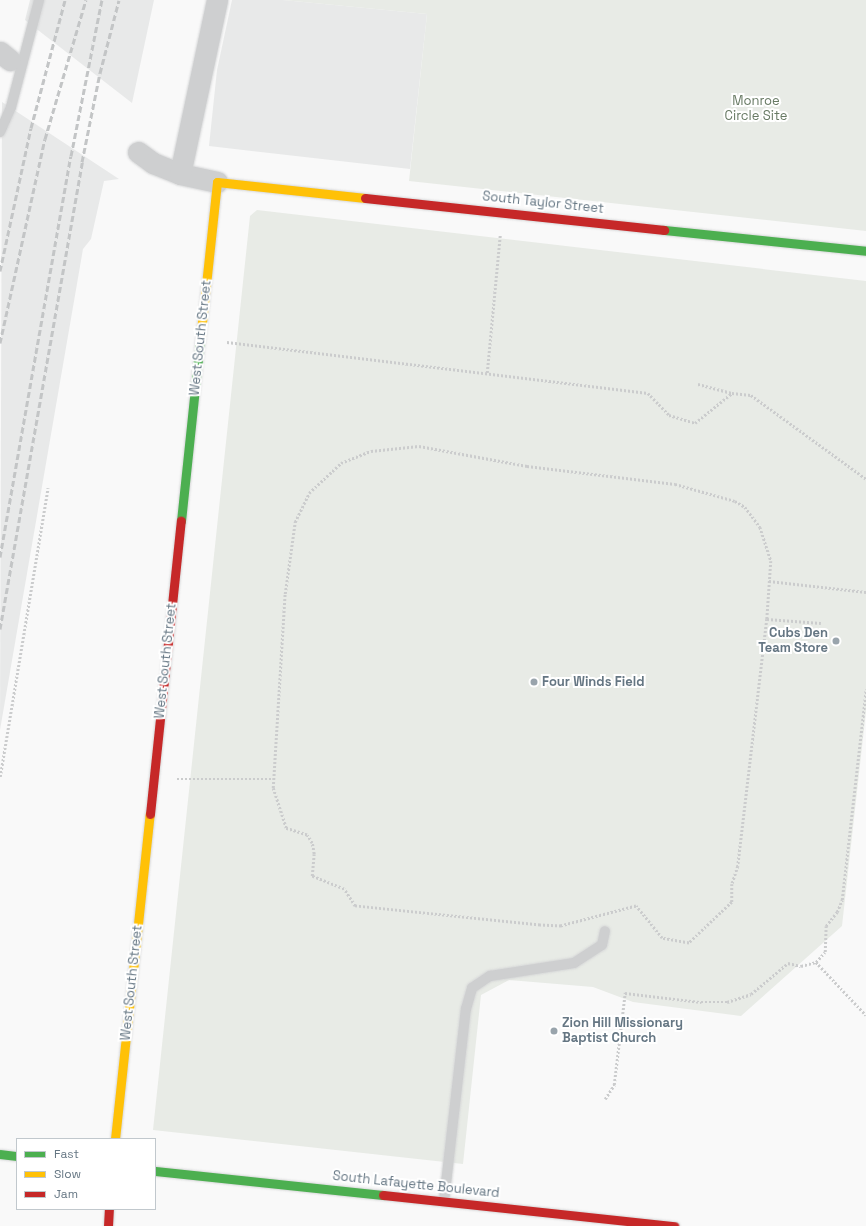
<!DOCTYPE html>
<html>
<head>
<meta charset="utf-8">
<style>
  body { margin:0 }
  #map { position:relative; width:866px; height:1226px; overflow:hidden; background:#f9f9f9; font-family:"Space Grotesk",sans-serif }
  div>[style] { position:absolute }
  .built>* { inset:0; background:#e8e9e9 }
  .green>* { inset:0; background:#e8ebe6 }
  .path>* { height:2.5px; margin-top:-1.25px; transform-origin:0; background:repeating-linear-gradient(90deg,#cbcccd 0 2px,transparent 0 4px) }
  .roads { filter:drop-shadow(0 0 1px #d5d6d7) drop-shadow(0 0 1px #d5d6d7) }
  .lane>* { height:10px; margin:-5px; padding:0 5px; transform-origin:5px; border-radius:5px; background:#cecfd0 }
  .street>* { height:21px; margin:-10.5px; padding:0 10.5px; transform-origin:10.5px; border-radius:10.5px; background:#cecfd0 }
  .fast>* { height:9px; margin:-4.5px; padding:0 4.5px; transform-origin:4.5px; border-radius:4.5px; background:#4caf50 }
  .slow>* { height:9px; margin:-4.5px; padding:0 4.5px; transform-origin:4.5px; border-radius:4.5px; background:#ffc107 }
  .jam>* { height:9px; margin:-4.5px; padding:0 4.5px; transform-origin:4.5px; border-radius:4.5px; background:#c62828 }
  .rail>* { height:3px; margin-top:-1.5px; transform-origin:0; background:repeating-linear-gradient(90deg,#c3c5c6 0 6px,transparent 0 9px) }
  .dots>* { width:11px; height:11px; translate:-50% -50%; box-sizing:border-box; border:2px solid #fff; border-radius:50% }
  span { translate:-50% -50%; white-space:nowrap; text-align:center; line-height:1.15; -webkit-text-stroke:4px #fff; paint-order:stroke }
  .park-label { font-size:13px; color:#687a64 }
  .street-label { font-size:13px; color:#657683 }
  .poi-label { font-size:13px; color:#657683; font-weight:700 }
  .right { translate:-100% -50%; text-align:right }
  .left { translate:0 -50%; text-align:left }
  .legend { position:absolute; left:16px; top:1138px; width:140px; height:72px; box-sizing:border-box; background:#fff; border:1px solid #c1c8cd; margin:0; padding:5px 7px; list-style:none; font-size:12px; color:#657683 }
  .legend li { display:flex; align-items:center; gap:8px; height:20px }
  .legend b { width:20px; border:1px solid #c1c8cd }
</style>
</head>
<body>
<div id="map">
  <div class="built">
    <div style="clip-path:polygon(30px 0,154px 0,132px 103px,25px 20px)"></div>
    <div style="clip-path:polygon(232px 0,283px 0,427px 14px,410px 169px,209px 146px,217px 70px)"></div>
    <div style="clip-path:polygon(2px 102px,119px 179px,104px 181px,91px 239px,83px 249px,0 730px)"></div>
  </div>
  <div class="green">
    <div style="clip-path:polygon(283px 0,866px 0,866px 231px,409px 181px,427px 14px)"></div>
    <div style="clip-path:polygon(257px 210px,866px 281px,866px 711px,842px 926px,741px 1016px,633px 1002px,593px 987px,509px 980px,481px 995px,463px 1164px,153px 1130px,250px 216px)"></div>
  </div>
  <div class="path">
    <div style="left:227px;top:342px;width:424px;rotate:6.9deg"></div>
    <div style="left:648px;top:393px;width:30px;rotate:46deg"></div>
    <div style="left:669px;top:415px;width:27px;rotate:17deg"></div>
    <div style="left:695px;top:423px;width:48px;rotate:-39deg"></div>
    <div style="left:487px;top:373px;width:139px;rotate:-84.6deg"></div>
    <div style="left:698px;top:384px;width:35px;rotate:15deg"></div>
    <div style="left:732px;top:393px;width:19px;rotate:6deg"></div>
    <div style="left:751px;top:395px;width:142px;rotate:36.1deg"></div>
    <div style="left:419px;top:446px;width:110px;rotate:10.5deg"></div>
    <div style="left:527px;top:466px;width:149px;rotate:6.9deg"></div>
    <div style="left:675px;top:484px;width:62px;rotate:15.8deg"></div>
    <div style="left:735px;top:501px;width:12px;rotate:31deg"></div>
    <div style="left:745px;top:507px;width:25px;rotate:53deg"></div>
    <div style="left:760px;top:527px;width:36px;rotate:72deg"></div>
    <div style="left:771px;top:561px;width:58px;rotate:93.9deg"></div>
    <div style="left:767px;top:619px;width:249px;rotate:96.7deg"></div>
    <div style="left:738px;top:866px;width:19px;rotate:108deg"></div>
    <div style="left:732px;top:884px;width:18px;rotate:90deg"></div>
    <div style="left:732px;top:902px;width:59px;rotate:136.4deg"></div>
    <div style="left:689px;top:943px;width:27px;rotate:-170deg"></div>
    <div style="left:662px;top:938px;width:41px;rotate:-129.1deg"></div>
    <div style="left:636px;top:906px;width:78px;rotate:165.1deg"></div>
    <div style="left:561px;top:926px;width:21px;rotate:-177deg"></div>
    <div style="left:540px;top:925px;width:186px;rotate:-174.1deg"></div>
    <div style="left:355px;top:906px;width:20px;rotate:-123deg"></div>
    <div style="left:344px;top:889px;width:35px;rotate:-158deg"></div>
    <div style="left:312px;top:876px;width:22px;rotate:-85deg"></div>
    <div style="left:314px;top:854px;width:11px;rotate:-100deg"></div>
    <div style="left:312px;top:843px;width:9px;rotate:-122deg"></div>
    <div style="left:307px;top:835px;width:22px;rotate:-162deg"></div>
    <div style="left:286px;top:828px;width:42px;rotate:-108deg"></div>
    <div style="left:273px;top:788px;width:194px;rotate:-86.5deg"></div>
    <div style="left:285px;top:594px;width:73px;rotate:-82.1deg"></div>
    <div style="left:295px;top:522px;width:32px;rotate:-64deg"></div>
    <div style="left:309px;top:493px;width:44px;rotate:-43.2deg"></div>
    <div style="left:341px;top:463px;width:32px;rotate:-22deg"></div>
    <div style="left:371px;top:451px;width:48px;rotate:-5.9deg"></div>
    <div style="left:769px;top:581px;width:98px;rotate:6.5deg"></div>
    <div style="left:767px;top:619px;width:54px;rotate:4.2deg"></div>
    <div style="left:0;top:777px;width:293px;rotate:-80.6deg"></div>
    <div style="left:177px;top:779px;width:96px"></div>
    <div style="left:816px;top:962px;width:73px;rotate:46.7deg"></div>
    <div style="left:605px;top:1099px;width:17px;rotate:-57deg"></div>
    <div style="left:614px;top:1085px;width:93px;rotate:-83.2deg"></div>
    <div style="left:625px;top:993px;width:77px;rotate:6.8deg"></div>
    <div style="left:701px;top:1002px;width:26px"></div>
    <div style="left:727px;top:1002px;width:25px;rotate:-18deg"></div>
    <div style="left:751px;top:994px;width:48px;rotate:-40deg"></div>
    <div style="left:788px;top:963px;width:13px;rotate:13deg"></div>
    <div style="left:801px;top:966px;width:16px;rotate:-15deg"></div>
    <div style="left:816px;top:962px;width:13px;rotate:-48deg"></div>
    <div style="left:825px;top:952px;width:26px;rotate:-88deg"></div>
    <div style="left:826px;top:926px;width:18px;rotate:-52deg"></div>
    <div style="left:837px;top:912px;width:13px;rotate:-67deg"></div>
    <div style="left:842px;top:900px;width:212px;rotate:-83.5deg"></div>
  </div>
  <div class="roads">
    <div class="lane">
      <div style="left:0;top:132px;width:27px;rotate:-66deg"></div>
      <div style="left:11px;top:107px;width:111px;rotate:-75.3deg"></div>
      <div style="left:444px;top:1201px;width:193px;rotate:-83.5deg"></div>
      <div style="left:466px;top:1009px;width:22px;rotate:-74deg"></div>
      <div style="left:472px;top:988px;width:22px;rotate:-34deg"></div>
      <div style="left:490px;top:976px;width:85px;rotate:-8.8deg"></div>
      <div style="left:574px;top:963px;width:33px;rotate:-33deg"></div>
      <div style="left:602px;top:945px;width:14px;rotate:-78deg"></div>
    </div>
    <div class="street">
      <div style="left:0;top:52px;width:13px;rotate:39deg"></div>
      <div style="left:138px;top:152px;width:19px;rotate:36deg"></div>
      <div style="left:153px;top:163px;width:29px;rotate:22deg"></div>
      <div style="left:180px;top:174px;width:38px;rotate:12deg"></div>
      <div style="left:180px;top:174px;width:178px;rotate:-78deg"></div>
    </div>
    <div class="fast">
      <div style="left:664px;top:230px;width:203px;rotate:5.9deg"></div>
      <div style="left:181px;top:521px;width:181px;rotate:-84deg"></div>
      <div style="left:0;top:1154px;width:17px;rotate:7deg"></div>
      <div style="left:155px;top:1171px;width:229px;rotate:6deg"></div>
    </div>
    <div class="slow">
      <div style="left:200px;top:341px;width:160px;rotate:-83.9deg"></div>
      <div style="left:217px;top:182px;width:149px;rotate:6.2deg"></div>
      <div style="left:115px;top:1139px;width:327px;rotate:-83.9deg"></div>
    </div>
    <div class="jam">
      <div style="left:365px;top:198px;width:301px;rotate:6.1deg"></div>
      <div style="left:150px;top:814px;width:295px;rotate:-84deg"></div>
      <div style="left:383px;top:1195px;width:293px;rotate:6.1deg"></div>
      <div style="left:108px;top:1226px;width:17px;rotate:-87deg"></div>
    </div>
  </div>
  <div class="rail">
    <div style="left:0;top:271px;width:146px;rotate:-77.8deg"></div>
    <div style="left:31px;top:128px;width:132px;rotate:-75.1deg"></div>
    <div style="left:0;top:343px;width:209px;rotate:-77.6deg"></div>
    <div style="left:45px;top:139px;width:145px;rotate:-73.6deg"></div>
    <div style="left:0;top:557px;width:407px;rotate:-80deg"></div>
    <div style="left:71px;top:156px;width:159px;rotate:-78.8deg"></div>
    <div style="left:0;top:629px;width:474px;rotate:-80deg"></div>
    <div style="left:82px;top:162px;width:91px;rotate:-78.6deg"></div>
    <div style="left:100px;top:73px;width:75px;rotate:-75.4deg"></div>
  </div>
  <div class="dots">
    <div style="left:836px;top:641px;background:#99a4ac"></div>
    <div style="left:534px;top:682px;background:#99a4ac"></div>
    <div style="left:554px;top:1031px;background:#99a4ac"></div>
  </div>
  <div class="park-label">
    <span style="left:756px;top:109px">Monroe<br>Circle Site</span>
  </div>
  <div class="street-label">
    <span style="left:543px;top:203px;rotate:6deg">South Taylor Street</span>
    <span style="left:201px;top:338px;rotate:-84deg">West South Street</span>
    <span style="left:166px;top:661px;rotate:-84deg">West South Street</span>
    <span style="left:132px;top:983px;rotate:-84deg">West South Street</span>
    <span style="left:416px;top:1185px;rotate:6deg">South Lafayette Boulevard</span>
  </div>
  <div class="poi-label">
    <span class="right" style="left:828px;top:641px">Cubs Den<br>Team Store</span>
    <span class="left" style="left:542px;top:682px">Four Winds Field</span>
    <span class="left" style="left:562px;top:1031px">Zion Hill Missionary<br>Baptist Church</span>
  </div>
  <ul class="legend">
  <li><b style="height:5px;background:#4caf50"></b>Fast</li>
  <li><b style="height:5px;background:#ffc107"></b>Slow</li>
  <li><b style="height:5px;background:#c62828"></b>Jam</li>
  </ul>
</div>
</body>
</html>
